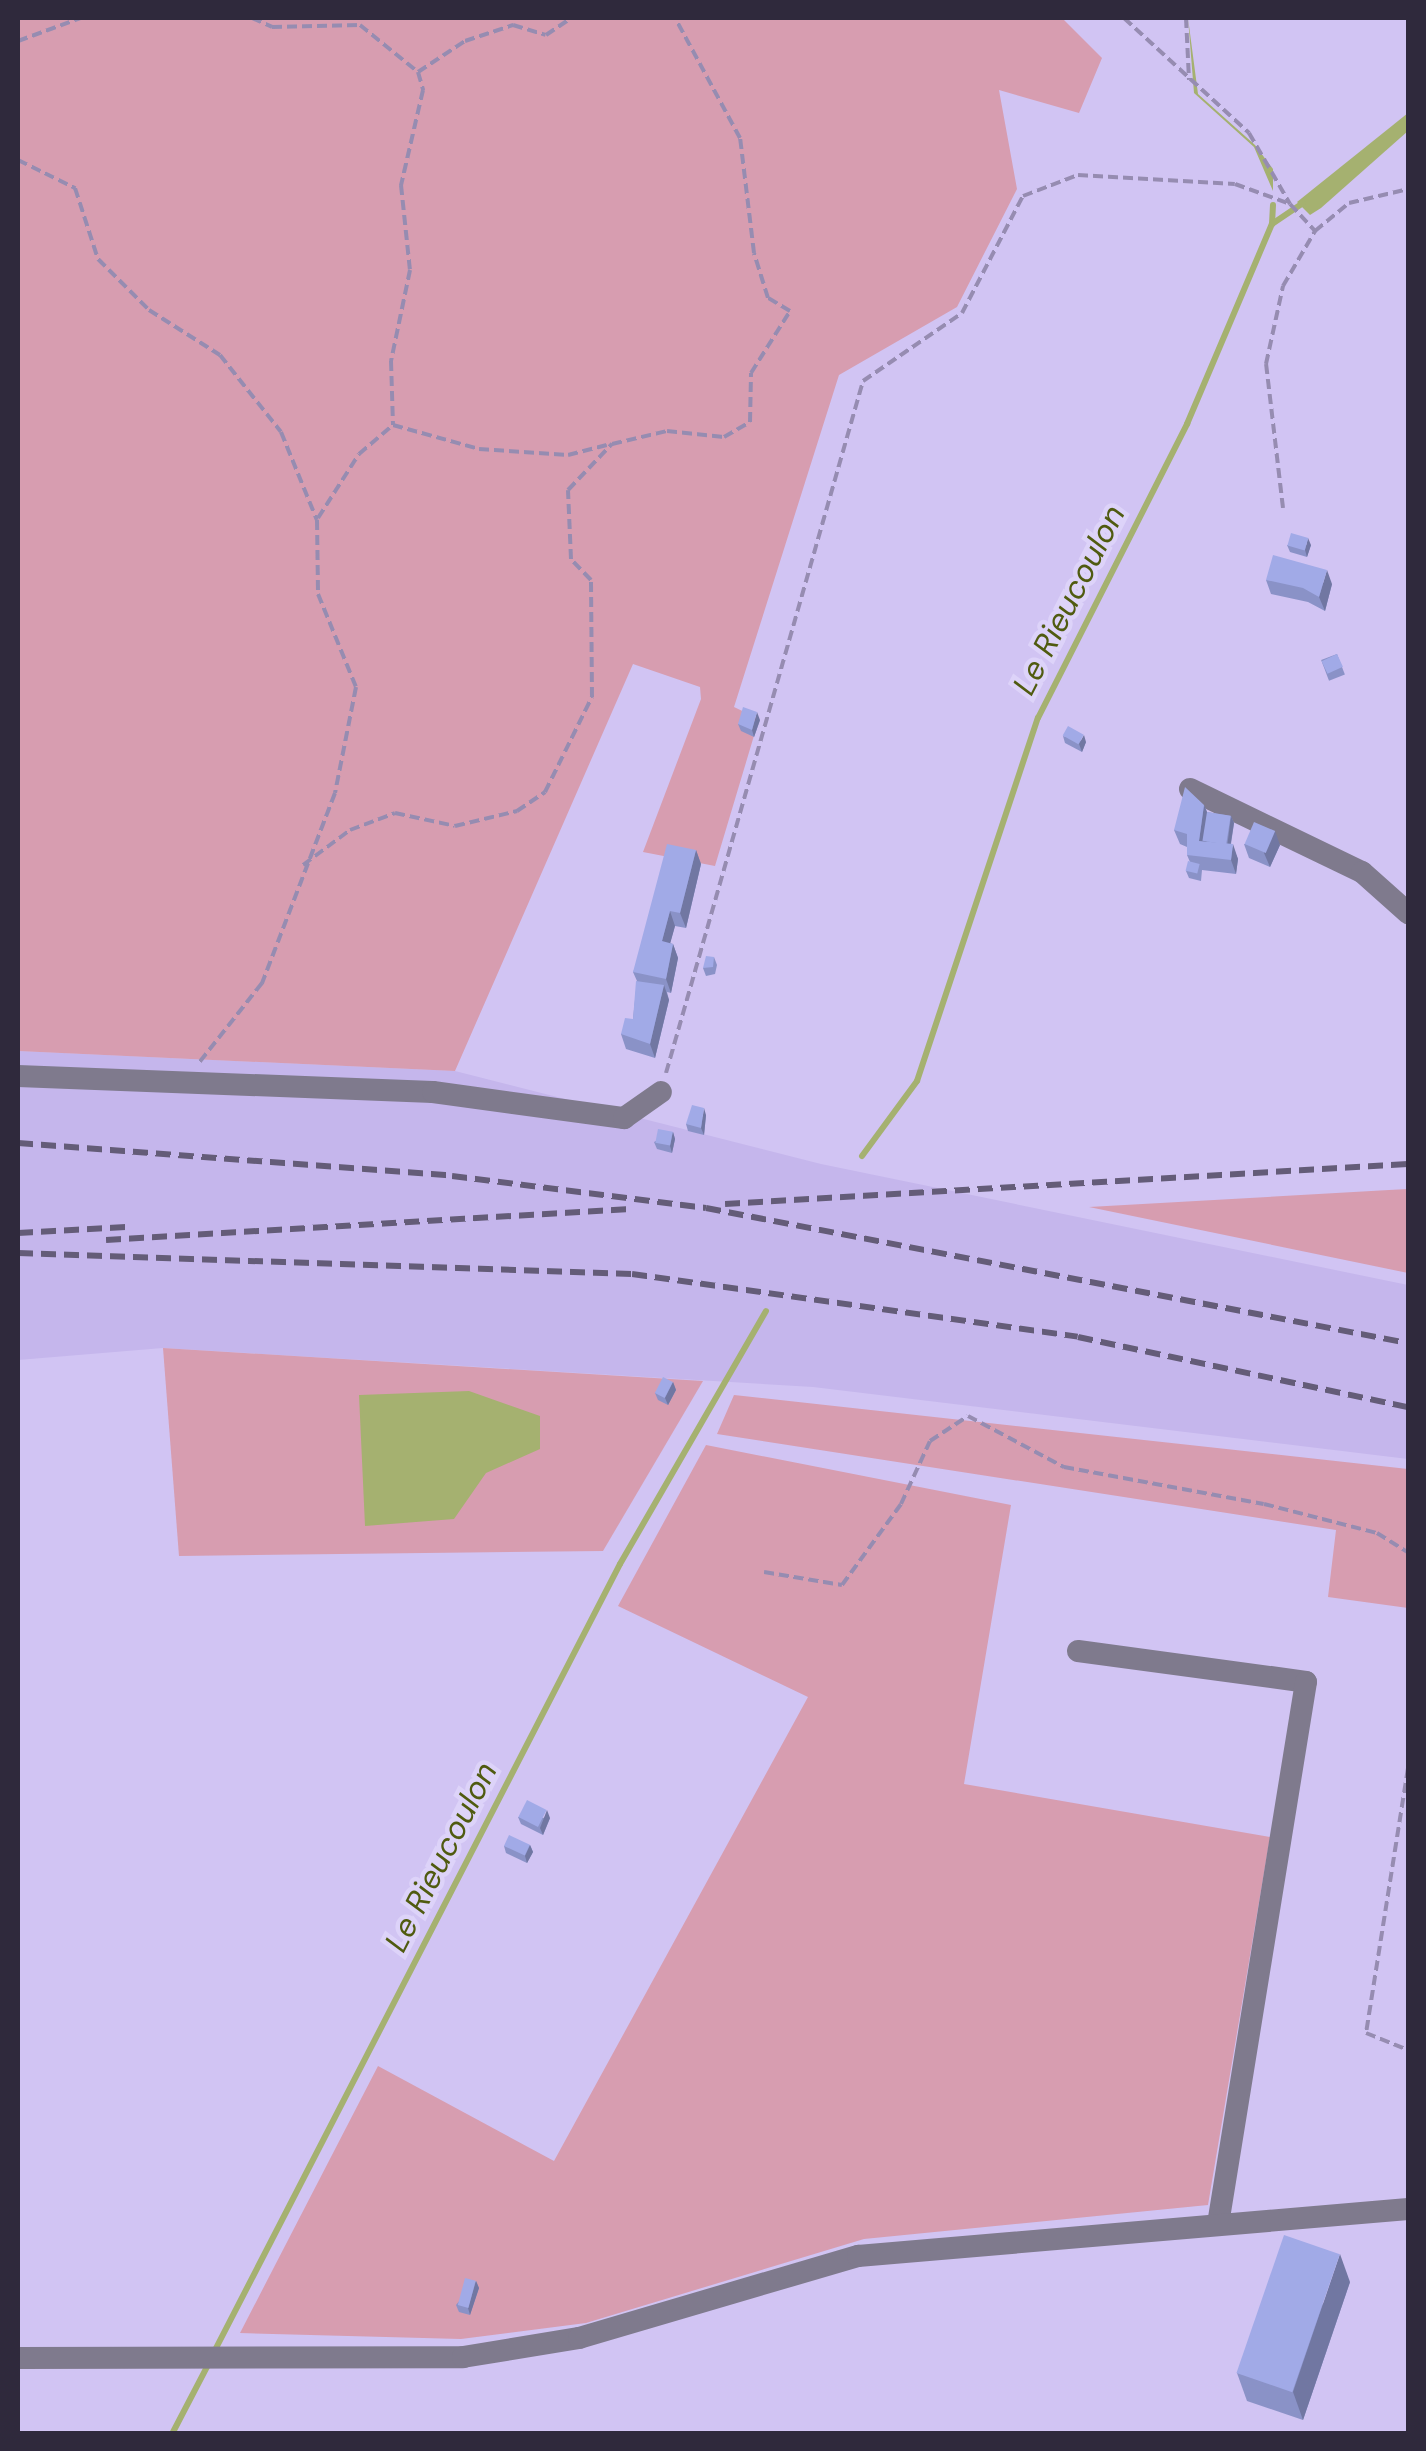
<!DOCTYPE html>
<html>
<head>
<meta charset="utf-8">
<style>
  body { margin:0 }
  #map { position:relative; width:1426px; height:2451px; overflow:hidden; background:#d1c4f3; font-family:"DM Sans",sans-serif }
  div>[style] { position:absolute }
  .built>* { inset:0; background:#c5b6ec }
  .green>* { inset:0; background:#d79db0 }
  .water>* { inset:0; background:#a5b170 }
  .stream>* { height:6px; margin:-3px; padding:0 3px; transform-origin:3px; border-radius:3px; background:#a5b170 }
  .path>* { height:4px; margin-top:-2px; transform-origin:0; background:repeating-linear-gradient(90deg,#968cb1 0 10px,transparent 0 15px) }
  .minor>* { height:22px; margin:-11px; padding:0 11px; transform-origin:11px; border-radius:11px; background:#7f7a8d }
  .rail>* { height:6px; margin-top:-3px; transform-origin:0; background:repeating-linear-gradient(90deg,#645c78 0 15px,transparent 0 23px) }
  .wall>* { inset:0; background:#8a92c7; transform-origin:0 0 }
  .shaded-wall>* { inset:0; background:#7177a2 }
  .building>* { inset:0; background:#a1aae7; transform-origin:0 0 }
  span { translate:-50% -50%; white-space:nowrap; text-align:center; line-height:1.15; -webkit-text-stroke:9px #ddd3f9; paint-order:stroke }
  .water-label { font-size:32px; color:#505b10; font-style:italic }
  .frame { position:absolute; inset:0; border:20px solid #2f293c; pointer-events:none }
</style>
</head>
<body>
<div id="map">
  <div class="built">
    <div style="clip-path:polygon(18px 1051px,455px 1071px,821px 1164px,1408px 1285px,1408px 1459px,813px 1387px,163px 1348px,18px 1360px)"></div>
  </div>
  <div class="green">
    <div style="clip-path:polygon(18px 18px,1062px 18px,1102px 58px,1079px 113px,999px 90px,1017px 189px,957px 307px,839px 375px,734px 707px,759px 719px,715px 866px,643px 852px,701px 699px,700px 687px,633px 664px,455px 1071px,18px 1051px)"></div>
    <div style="clip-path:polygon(1408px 1189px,1408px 1273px,1089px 1207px,1389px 1190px)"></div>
    <div style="clip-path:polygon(163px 1348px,703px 1381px,603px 1551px,179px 1556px)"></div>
    <div style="clip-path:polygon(734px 1395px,1408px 1469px,1408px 1608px,1328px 1597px,1336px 1530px,717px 1434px)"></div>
    <div style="clip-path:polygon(706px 1445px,1011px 1505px,964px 1784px,1270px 1837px,1208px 2205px,864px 2239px,586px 2323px,461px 2339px,240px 2333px,378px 2066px,554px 2161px,808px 1697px,618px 1606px)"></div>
  </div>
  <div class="water">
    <div style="clip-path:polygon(1188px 18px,1198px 94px,1255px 145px,1273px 169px,1273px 191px,1254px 147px,1194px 93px)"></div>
    <div style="clip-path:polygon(1408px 113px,1408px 131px,1321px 208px,1310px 215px,1297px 202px)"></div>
    <div style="clip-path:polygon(469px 1391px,540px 1416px,540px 1449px,486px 1473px,454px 1519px,365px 1526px,359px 1395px)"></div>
  </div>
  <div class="stream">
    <div style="left:1272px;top:224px;width:19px;rotate:-87deg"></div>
    <div style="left:862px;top:1156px;width:93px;rotate:-53.7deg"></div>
    <div style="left:917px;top:1081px;width:383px;rotate:-71.6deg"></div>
    <div style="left:1038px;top:718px;width:330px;rotate:-63.1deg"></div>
    <div style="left:1187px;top:424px;width:217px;rotate:-67deg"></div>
    <div style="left:1272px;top:224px;width:37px;rotate:-34deg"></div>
    <div style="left:214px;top:2352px;width:886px;rotate:-62.74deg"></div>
    <div style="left:620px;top:1564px;width:292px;rotate:-60deg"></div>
    <div style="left:172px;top:2434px;width:80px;rotate:-62.5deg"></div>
  </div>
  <div class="path">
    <div style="left:252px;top:18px;width:22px;rotate:24deg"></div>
    <div style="left:272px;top:27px;width:88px;rotate:-1.3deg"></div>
    <div style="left:360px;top:25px;width:75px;rotate:39deg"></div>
    <div style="left:418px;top:72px;width:19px;rotate:74deg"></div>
    <div style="left:423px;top:90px;width:98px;rotate:103deg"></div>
    <div style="left:401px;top:185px;width:85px;rotate:84deg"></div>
    <div style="left:410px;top:270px;width:93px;rotate:101.8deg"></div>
    <div style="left:391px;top:361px;width:64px;rotate:88.2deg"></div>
    <div style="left:1124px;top:18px;width:170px;rotate:42.6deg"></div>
    <div style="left:1249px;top:133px;width:82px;rotate:60deg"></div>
    <div style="left:1186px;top:18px;width:62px;rotate:87.2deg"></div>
    <div style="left:18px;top:41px;width:67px;rotate:-20.1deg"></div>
    <div style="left:418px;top:72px;width:56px;rotate:-33.4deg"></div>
    <div style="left:465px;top:41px;width:51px;rotate:-18.4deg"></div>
    <div style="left:513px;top:25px;width:34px;rotate:17deg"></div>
    <div style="left:546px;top:35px;width:30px;rotate:-34deg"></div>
    <div style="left:18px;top:160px;width:64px;rotate:26.2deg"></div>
    <div style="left:75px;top:188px;width:75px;rotate:72.1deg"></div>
    <div style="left:98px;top:259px;width:72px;rotate:45deg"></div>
    <div style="left:149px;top:310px;width:84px;rotate:32.4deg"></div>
    <div style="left:220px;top:355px;width:98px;rotate:51.6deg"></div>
    <div style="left:281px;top:432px;width:95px;rotate:67.8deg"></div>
    <div style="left:317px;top:520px;width:74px;rotate:89.2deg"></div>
    <div style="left:318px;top:594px;width:100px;rotate:67.8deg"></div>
    <div style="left:356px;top:687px;width:108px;rotate:101.2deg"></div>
    <div style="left:335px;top:793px;width:204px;rotate:111deg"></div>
    <div style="left:262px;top:983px;width:103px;rotate:128.3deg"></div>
    <div style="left:1283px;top:508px;width:145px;rotate:-96.7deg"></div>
    <div style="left:1266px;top:364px;width:80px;rotate:-77.7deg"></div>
    <div style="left:1283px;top:286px;width:64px;rotate:-59.8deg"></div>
    <div style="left:1315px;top:231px;width:44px;rotate:-39.5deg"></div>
    <div style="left:1349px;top:203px;width:61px;rotate:-13.3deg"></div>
    <div style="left:318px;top:518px;width:76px;rotate:-57.4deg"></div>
    <div style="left:359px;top:454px;width:45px;rotate:-40.5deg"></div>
    <div style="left:393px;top:425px;width:89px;rotate:15.6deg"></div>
    <div style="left:479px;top:449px;width:89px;rotate:3.9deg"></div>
    <div style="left:568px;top:455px;width:40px;rotate:-14.4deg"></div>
    <div style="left:303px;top:865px;width:59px;rotate:-36.7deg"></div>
    <div style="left:350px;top:830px;width:48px;rotate:-20.7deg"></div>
    <div style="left:395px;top:813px;width:61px;rotate:12.2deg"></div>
    <div style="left:455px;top:826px;width:64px;rotate:-13.6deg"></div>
    <div style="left:517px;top:811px;width:34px;rotate:-34deg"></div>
    <div style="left:545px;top:792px;width:106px;rotate:-63.7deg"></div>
    <div style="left:592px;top:697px;width:117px;rotate:-90.5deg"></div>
    <div style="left:591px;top:580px;width:29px;rotate:-134deg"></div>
    <div style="left:571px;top:559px;width:69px;rotate:-92.5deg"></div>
    <div style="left:568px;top:490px;width:64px;rotate:-46.3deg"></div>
    <div style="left:612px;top:444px;width:57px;rotate:-13.3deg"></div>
    <div style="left:667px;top:431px;width:57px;rotate:6deg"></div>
    <div style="left:724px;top:437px;width:30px;rotate:-30deg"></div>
    <div style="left:750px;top:422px;width:49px;rotate:-88.8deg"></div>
    <div style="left:751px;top:373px;width:73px;rotate:-57.8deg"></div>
    <div style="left:790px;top:311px;width:26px;rotate:-149deg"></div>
    <div style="left:768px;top:298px;width:47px;rotate:-107.3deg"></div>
    <div style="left:754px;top:253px;width:116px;rotate:-96.9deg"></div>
    <div style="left:740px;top:138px;width:136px;rotate:-118.4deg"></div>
    <div style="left:666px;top:1073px;width:719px;rotate:-74.11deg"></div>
    <div style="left:863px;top:381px;width:120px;rotate:-34.5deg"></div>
    <div style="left:962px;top:313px;width:132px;rotate:-62.5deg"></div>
    <div style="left:1023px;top:196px;width:59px;rotate:-20.9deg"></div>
    <div style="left:1078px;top:175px;width:157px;rotate:3.3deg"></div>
    <div style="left:1235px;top:184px;width:59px;rotate:20deg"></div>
    <div style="left:1290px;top:204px;width:37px;rotate:47deg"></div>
    <div style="left:764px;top:1572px;width:79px;rotate:9.5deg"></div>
    <div style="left:842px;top:1585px;width:100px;rotate:-53.9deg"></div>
    <div style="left:901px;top:1504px;width:69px;rotate:-65.3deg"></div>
    <div style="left:930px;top:1441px;width:45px;rotate:-33.3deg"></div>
    <div style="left:968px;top:1416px;width:109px;rotate:28deg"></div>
    <div style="left:1064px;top:1467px;width:203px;rotate:10.5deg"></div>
    <div style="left:1264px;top:1504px;width:117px;rotate:14.4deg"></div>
    <div style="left:1377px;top:1533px;width:36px;rotate:32deg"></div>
    <div style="left:1408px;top:1768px;width:268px;rotate:99deg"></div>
    <div style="left:1366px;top:2033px;width:45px;rotate:22deg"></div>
  </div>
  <div class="minor">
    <div style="left:1190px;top:789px;width:191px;rotate:25.8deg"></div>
    <div style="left:1362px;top:872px;width:62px;rotate:41.7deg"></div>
    <div style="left:18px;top:1076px;width:415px;rotate:2.2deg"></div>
    <div style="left:433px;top:1092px;width:193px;rotate:7.8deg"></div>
    <div style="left:624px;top:1118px;width:45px;rotate:-35.1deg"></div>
    <div style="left:1078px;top:1651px;width:230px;rotate:7.7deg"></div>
    <div style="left:1306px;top:1682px;width:549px;rotate:99.22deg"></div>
    <div style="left:18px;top:2358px;width:445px;rotate:-0.1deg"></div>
    <div style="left:463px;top:2357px;width:118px;rotate:-9.3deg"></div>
    <div style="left:579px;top:2338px;width:291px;rotate:-16.4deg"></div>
    <div style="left:858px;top:2256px;width:552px;rotate:-4.88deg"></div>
  </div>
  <div class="rail">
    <div style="left:18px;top:1143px;width:435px;rotate:4.3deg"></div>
    <div style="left:452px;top:1176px;width:256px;rotate:7.2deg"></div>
    <div style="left:706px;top:1208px;width:715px;rotate:10.89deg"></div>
    <div style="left:725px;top:1204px;width:684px;rotate:-3.35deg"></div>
    <div style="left:18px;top:1233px;width:108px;rotate:-3.2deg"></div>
    <div style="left:106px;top:1240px;width:525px;rotate:-3.39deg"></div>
    <div style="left:18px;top:1253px;width:614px;rotate:1.96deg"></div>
    <div style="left:632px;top:1274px;width:450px;rotate:8deg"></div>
    <div style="left:1078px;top:1337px;width:337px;rotate:12deg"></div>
  </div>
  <div class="wall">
    <div style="clip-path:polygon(1287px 545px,1311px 545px,1307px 557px,1290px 552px)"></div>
    <div style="clip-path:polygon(1266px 580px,1332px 584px,1325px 611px,1308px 602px,1271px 594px)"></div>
    <div style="left:1337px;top:654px;width:22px;height:17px;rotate:69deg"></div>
    <div style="clip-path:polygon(760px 720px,754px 737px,741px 731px,738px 724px)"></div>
    <div style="clip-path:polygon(1063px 736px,1086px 742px,1082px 752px,1065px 743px)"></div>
    <div style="clip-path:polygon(1204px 805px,1207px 812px,1231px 816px,1234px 823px,1231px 844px,1238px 859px,1236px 874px,1202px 870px,1201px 881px,1189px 878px,1186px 871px,1190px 862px,1187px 855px,1187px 847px,1180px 844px,1174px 830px)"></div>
    <div style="clip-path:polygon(1244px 844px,1280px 845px,1270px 867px,1249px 858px)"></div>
    <div style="clip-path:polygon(696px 850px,701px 864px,686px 928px,675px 926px,670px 943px,673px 944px,678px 958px,671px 993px,667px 992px,669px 1000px,655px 1058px,626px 1049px,621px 1034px,633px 1019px,637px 981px,633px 972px)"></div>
    <div style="clip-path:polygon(714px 957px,717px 965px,715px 974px,706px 976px,703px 968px)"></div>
    <div style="clip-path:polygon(706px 1115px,704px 1135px,688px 1131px,686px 1124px)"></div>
    <div style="clip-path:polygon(673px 1132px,675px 1139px,672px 1153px,657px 1149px,654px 1142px)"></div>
    <div style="clip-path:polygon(673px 1382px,676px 1390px,668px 1405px,658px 1400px,655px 1393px)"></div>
    <div style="clip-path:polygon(518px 1817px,550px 1818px,543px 1835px,521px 1824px)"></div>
    <div style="clip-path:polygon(530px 1845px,533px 1852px,527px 1863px,506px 1853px,504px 1846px)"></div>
    <div style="clip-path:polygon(476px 2281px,479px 2288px,470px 2315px,459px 2312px,456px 2305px)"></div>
    <div style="clip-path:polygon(1350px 2282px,1303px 2420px,1247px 2401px,1237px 2373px)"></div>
  </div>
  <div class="shaded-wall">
    <div style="clip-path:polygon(1308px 538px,1311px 545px,1307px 557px,1305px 550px)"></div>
    <div style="clip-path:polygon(1327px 570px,1332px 584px,1325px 611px,1319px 597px)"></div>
    <div style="clip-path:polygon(757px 712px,760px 720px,754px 737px,752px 730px)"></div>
    <div style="clip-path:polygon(1084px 735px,1086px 742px,1082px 752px,1079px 744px)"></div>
    <div style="clip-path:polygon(1204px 805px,1210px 819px,1205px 851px,1199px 841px)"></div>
    <div style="clip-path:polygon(1231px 816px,1234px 823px,1229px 854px,1227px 847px)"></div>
    <div style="clip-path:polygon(1275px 831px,1280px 845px,1270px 867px,1264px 853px)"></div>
    <div style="clip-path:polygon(1233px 844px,1238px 859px,1236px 874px,1231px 860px)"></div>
    <div style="clip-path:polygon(696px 850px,701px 864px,686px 928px,680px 913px)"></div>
    <div style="clip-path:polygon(670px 911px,675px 926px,667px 955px,662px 941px)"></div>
    <div style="clip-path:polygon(673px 944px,678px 958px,671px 993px,666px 979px)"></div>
    <div style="clip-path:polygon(664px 985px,669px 1000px,655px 1058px,650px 1044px)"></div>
    <div style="clip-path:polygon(704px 1108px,706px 1115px,704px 1135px,701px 1128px)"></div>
    <div style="clip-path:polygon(673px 1132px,675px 1139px,672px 1153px,670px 1146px)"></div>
    <div style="clip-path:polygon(673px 1382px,676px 1390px,668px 1405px,665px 1398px)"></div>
    <div style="clip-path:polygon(547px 1810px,550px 1818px,543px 1835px,540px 1828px)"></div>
    <div style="clip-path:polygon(530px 1845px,533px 1852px,527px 1863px,525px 1856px)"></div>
    <div style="clip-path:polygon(1340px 2254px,1350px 2282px,1303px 2420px,1293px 2392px)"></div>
    <div style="clip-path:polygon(476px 2281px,479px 2288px,470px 2315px,468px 2308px)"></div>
  </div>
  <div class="building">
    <div style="left:1291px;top:533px;width:18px;height:13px;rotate:16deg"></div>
    <div style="clip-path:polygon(1273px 555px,1327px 570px,1319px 597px,1303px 588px,1266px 580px)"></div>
    <div style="left:1337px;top:654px;width:14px;height:17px;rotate:65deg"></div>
    <div style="clip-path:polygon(743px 707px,757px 712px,752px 730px,738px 724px)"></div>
    <div style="left:1068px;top:726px;width:18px;height:11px;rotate:29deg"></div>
    <div style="clip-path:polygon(1185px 787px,1204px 805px,1199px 841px,1233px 844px,1231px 860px,1187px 855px,1187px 834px,1174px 830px)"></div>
    <div style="left:1207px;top:812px;width:24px;height:29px;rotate:9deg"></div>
    <div style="left:1254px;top:822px;width:23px;height:24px;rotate:23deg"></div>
    <div style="clip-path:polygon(667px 844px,696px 850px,680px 913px,670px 911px,662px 941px,673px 944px,666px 979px,633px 972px)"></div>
    <div style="left:1188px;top:861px;width:12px;height:10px;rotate:14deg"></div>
    <div style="clip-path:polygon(706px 956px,714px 957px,713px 967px,703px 968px)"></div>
    <div style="clip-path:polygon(636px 981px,664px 985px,650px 1044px,621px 1034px,625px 1018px,633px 1019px)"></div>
    <div style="clip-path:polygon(692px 1105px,704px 1108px,701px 1128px,686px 1124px)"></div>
    <div style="left:658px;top:1129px;width:15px;height:14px;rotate:11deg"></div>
    <div style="left:663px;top:1377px;width:11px;height:18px;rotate:27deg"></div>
    <div style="left:527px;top:1800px;width:22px;height:19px;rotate:27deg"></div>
    <div style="left:509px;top:1835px;width:23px;height:12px;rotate:25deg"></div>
    <div style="left:1284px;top:2235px;width:59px;height:146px;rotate:19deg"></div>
    <div style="left:465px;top:2278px;width:11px;height:28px;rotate:15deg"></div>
  </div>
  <div class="water-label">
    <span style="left:1069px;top:600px;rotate:-63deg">Le Rieucoulon</span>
    <span style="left:441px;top:1857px;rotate:-63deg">Le Rieucoulon</span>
  </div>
  <div class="frame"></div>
</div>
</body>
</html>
